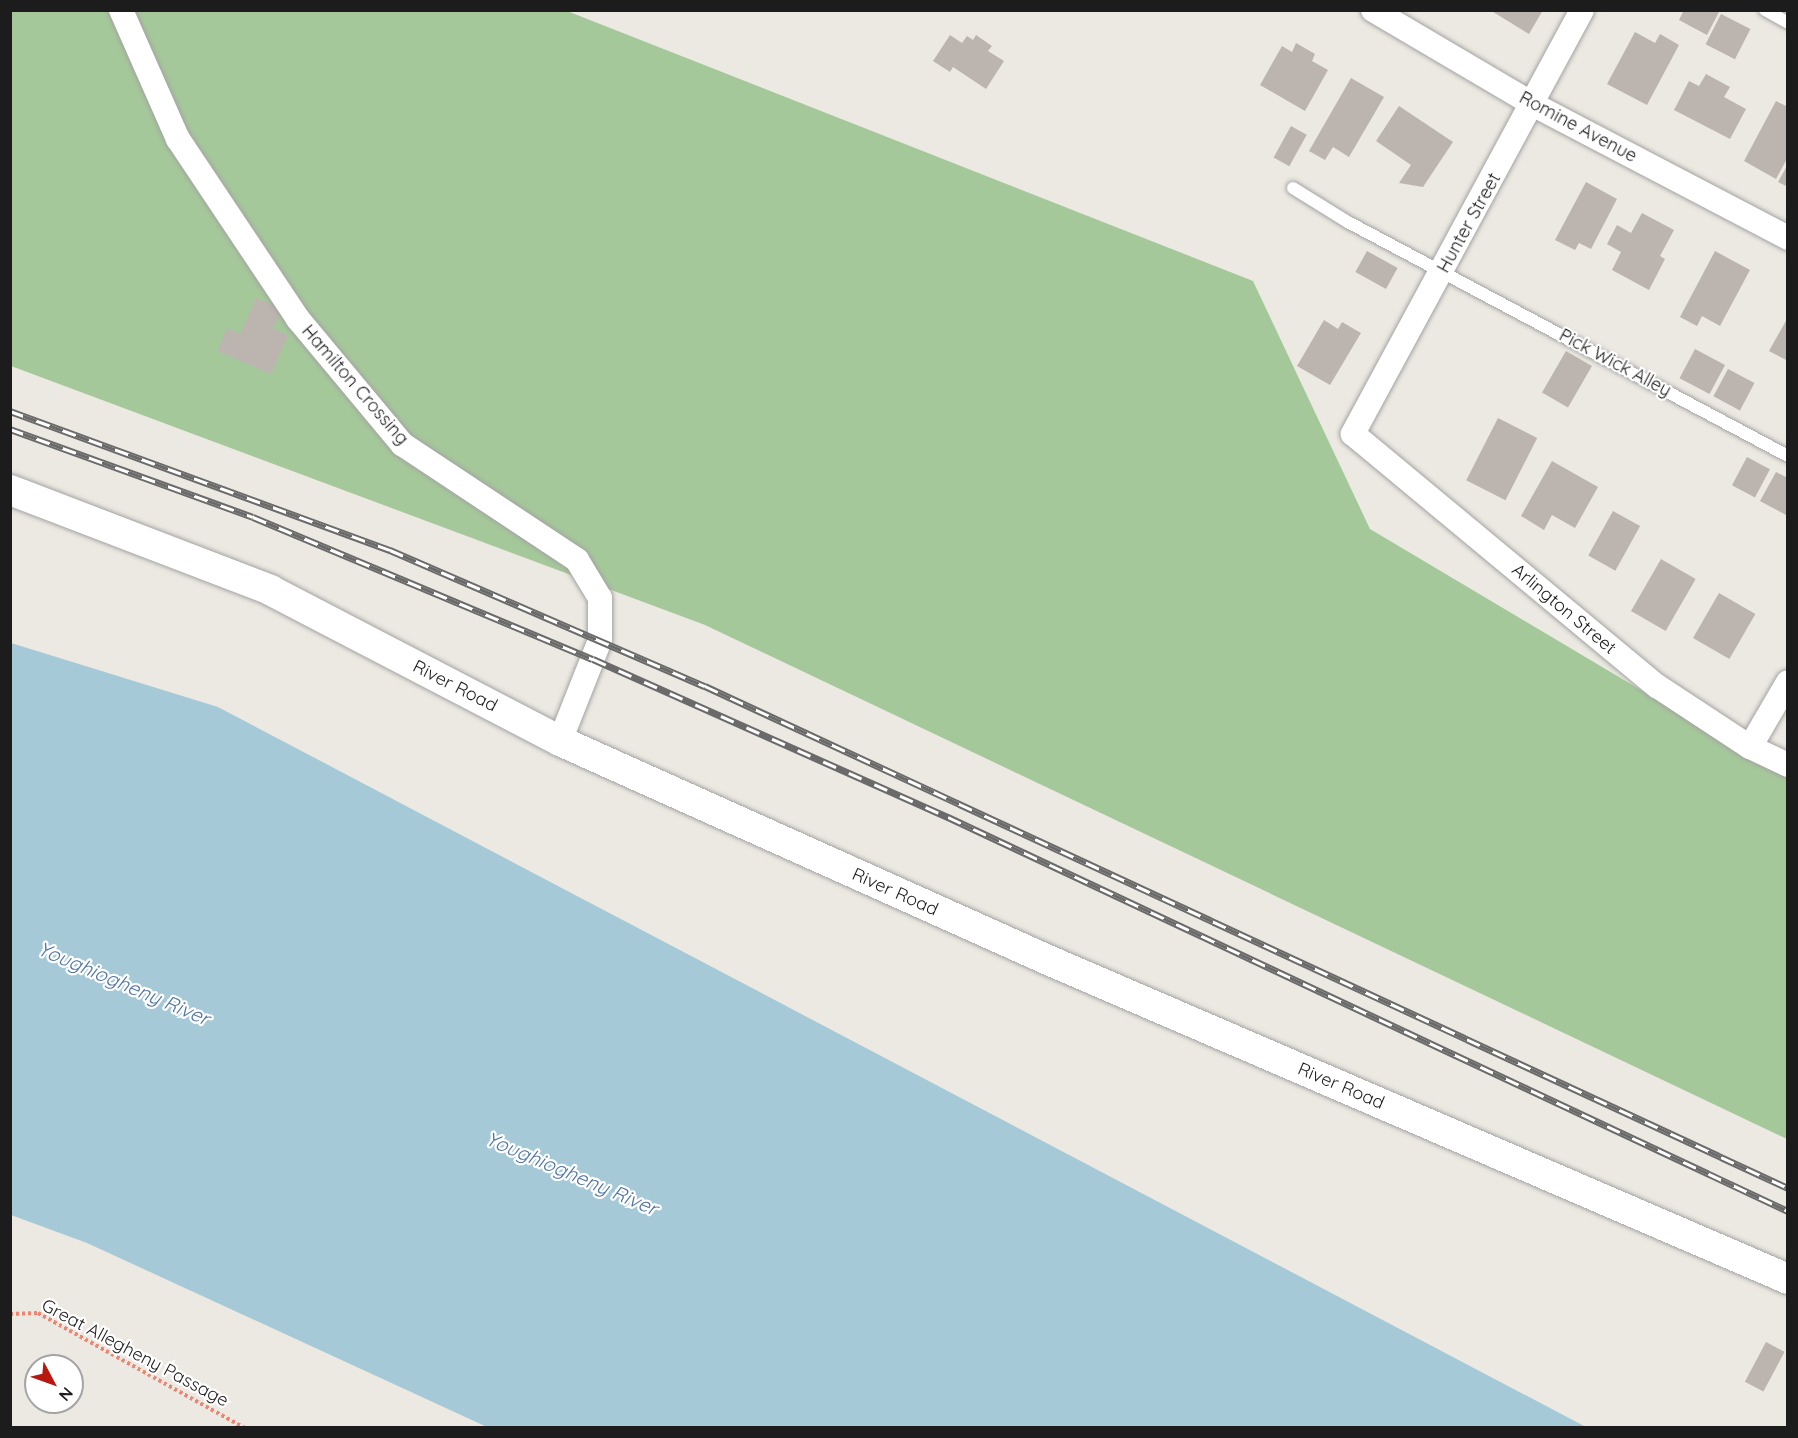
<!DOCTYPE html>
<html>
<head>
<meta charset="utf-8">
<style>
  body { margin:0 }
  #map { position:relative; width:1798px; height:1438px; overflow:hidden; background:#ece9e2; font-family:Quicksand,sans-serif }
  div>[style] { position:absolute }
  .forest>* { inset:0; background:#a5c89a }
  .water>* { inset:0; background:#a6c9d7 }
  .building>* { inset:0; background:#bcb5af; transform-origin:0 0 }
  .path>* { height:4px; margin-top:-2px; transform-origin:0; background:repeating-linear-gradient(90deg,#ed8572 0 3px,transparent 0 6px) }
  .roads { filter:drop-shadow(0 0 2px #a3a3a3) drop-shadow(0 0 2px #a3a3a3) }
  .service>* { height:12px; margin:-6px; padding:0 6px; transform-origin:6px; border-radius:6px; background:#fff }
  .minor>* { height:24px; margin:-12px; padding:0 12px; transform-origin:12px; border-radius:12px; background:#fff }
  .tertiary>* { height:30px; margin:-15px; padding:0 15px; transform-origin:15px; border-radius:15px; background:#fff }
  .rail>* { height:7px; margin-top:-3.5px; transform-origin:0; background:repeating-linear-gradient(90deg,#fff 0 14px,#6a6a6a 0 28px); box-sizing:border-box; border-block:2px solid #6a6a6a }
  span { translate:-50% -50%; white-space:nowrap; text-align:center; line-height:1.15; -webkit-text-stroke:4.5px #fff; paint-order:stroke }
  .street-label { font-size:18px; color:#1c1c1c }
  .water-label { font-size:20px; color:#5175a2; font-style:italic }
  .frame { position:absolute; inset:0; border:12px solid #1c1c1c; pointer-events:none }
  .north { position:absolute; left:24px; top:1354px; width:60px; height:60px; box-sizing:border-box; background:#fff; border:2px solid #a4a4a4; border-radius:50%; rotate:131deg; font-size:16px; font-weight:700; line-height:24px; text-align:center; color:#1c1c1c }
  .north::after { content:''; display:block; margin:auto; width:21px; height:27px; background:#b71911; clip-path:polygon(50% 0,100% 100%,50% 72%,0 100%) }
</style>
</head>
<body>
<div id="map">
  <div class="forest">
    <div style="clip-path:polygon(10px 11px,567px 11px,1253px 281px,1370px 529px,1787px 777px,1787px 1139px,705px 625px,11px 366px)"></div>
  </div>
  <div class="water">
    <div style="clip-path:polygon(11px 643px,218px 707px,1586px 1427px,487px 1427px,87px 1243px,11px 1215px)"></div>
  </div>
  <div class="building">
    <div style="clip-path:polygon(1490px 10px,1543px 10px,1529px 34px)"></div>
    <div style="clip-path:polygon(1684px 10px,1720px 10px,1707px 35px,1679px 20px)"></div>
    <div style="left:1721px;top:14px;width:33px;height:34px;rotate:27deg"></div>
    <div style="clip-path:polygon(1635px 32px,1655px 43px,1660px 34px,1679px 45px,1647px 105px,1607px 84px)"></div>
    <div style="clip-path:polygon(950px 35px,962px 43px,967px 36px,973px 40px,976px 35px,992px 46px,988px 51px,1004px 61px,986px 89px,953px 67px,950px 72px,933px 61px)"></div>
    <div style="clip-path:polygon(1296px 43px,1315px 54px,1312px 61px,1328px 70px,1305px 111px,1260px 85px,1282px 46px,1292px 52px)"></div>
    <div style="clip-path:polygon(1706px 74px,1730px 87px,1724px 97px,1746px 109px,1730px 139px,1674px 110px,1689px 81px,1699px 86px)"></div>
    <div style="clip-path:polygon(1351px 78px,1384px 97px,1349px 157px,1333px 147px,1325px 160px,1309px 151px)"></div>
    <div style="clip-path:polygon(1776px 101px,1788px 107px,1788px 157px,1776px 179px,1744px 161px)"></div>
    <div style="clip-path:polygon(1399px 106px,1453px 142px,1423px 187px,1399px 183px,1411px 165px,1376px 141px)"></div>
    <div style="left:1291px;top:126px;width:18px;height:36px;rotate:29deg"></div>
    <div style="clip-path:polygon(1788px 164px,1788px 187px,1778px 182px)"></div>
    <div style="clip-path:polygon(1586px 182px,1617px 199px,1591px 249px,1579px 243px,1575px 250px,1555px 240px)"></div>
    <div style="clip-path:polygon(1642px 213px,1674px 230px,1660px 256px,1665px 259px,1649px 290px,1612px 270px,1621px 252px,1607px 244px,1617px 225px,1631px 233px)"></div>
    <div style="left:1367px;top:251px;width:35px;height:24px;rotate:29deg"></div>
    <div style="clip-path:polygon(1715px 251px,1750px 270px,1720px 326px,1702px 316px,1697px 326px,1680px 317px)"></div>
    <div style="clip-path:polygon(256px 298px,282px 309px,273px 329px,288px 335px,271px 374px,217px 351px,227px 328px,240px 334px)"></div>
    <div style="clip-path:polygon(1788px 317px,1788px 361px,1769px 351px)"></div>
    <div style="clip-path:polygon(1324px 320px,1338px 329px,1342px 322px,1361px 333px,1330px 385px,1297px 366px)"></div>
    <div style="left:1695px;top:349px;width:34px;height:33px;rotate:28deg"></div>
    <div style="left:1566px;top:351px;width:30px;height:48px;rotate:30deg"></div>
    <div style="left:1728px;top:369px;width:30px;height:31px;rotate:28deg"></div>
    <div style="left:1498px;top:418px;width:44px;height:70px;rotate:27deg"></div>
    <div style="left:1747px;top:457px;width:26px;height:32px;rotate:28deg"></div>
    <div style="clip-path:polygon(1552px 461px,1598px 487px,1575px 528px,1552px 515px,1544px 530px,1521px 516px)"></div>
    <div style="clip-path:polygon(1776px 472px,1788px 478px,1786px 515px,1760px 501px)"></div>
    <div style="left:1613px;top:511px;width:31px;height:51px;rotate:29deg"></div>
    <div style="left:1661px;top:559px;width:40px;height:60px;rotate:30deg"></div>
    <div style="left:1719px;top:593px;width:42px;height:52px;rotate:30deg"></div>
    <div style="left:1766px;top:1342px;width:21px;height:45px;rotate:28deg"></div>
  </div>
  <div class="path">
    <div style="left:10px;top:1314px;width:28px;rotate:-2deg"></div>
    <div style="left:38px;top:1313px;width:237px;rotate:29.1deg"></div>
  </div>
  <div class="roads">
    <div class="service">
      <div style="left:1765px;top:10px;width:26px;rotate:29deg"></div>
      <div style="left:1293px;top:188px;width:62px;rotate:31.9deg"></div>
      <div style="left:1346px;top:221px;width:501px;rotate:28deg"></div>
    </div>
    <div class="minor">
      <div style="left:121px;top:10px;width:141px;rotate:66.2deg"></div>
      <div style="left:178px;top:139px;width:216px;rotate:56.3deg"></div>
      <div style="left:298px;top:319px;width:163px;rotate:50.2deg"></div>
      <div style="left:402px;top:444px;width:210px;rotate:33.5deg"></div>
      <div style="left:577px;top:560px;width:44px;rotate:58.8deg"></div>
      <div style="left:600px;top:598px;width:42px;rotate:90deg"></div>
      <div style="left:600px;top:640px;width:109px;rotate:111.6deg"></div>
      <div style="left:1373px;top:10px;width:187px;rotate:30.5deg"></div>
      <div style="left:1534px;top:105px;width:287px;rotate:27.6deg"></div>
      <div style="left:1582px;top:10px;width:482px;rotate:118.4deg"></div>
      <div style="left:1353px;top:434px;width:395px;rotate:39.7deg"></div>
      <div style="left:1657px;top:686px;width:111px;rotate:33.3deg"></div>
      <div style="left:1750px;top:747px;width:42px;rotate:25.3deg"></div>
      <div style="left:1750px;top:747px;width:75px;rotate:-59.7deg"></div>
    </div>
    <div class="tertiary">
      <div style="left:10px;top:490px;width:279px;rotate:21deg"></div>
      <div style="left:270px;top:590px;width:327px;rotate:27.5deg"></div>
      <div style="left:560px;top:741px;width:535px;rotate:24.17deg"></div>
      <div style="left:1048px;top:960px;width:806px;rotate:23.32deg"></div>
    </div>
  </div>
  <div class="rail">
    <div style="left:10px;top:411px;width:405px;rotate:20.1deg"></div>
    <div style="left:390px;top:550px;width:343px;rotate:23.4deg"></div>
    <div style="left:705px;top:686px;width:1194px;rotate:24.87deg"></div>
    <div style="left:10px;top:429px;width:258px;rotate:19.9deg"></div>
    <div style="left:253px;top:517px;width:368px;rotate:22.7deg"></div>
    <div style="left:593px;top:659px;width:389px;rotate:24deg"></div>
    <div style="left:948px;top:817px;width:928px;rotate:25.13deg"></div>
  </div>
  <div class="street-label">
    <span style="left:1578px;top:127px;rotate:28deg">Romine Avenue</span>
    <span style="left:1469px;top:223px;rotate:-61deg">Hunter Street</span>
    <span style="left:1615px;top:363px;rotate:28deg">Pick Wick Alley</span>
    <span style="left:355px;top:385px;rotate:49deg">Hamilton Crossing</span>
    <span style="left:1564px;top:609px;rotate:40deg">Arlington Street</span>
    <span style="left:455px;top:686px;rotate:27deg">River Road</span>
    <span style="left:895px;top:892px;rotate:24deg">River Road</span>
    <span style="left:1341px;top:1086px;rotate:23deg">River Road</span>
    <span style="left:135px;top:1353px;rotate:28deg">Great Allegheny Passage</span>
  </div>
  <div class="water-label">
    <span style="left:124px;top:983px;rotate:23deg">Youghiogheny River</span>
    <span style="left:572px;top:1173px;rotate:23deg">Youghiogheny River</span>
  </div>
  <div class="frame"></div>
  <div class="north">N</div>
</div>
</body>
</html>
